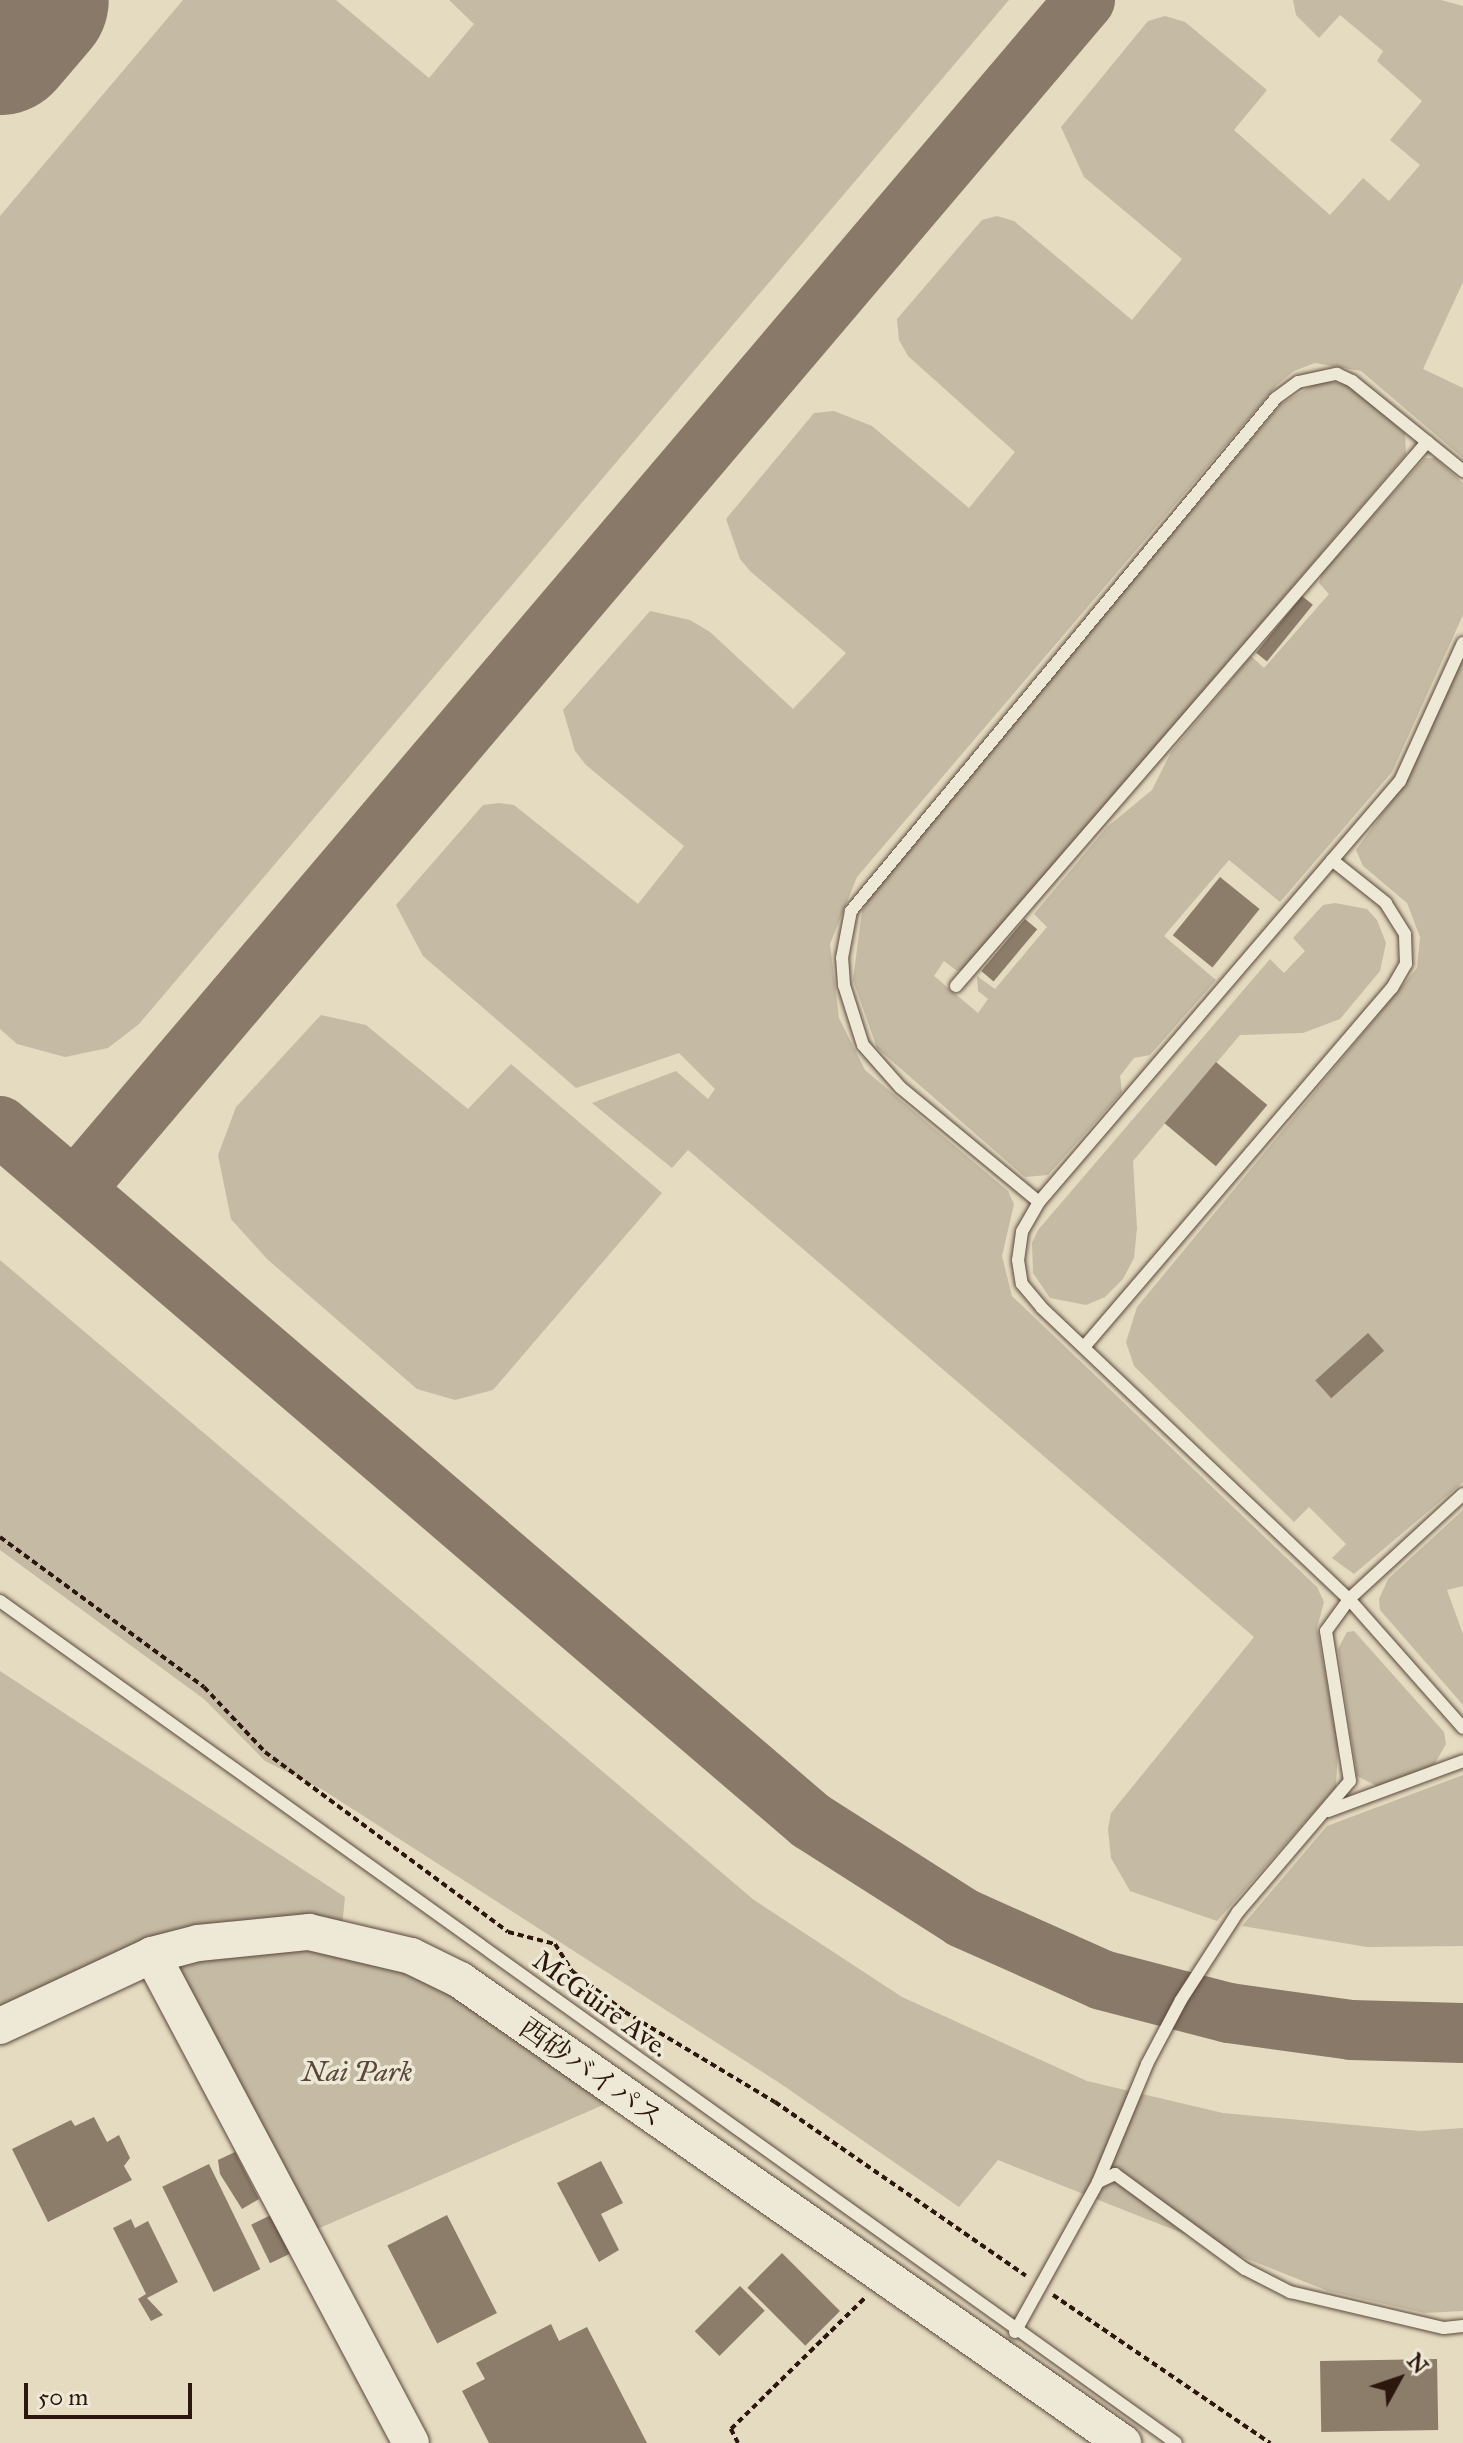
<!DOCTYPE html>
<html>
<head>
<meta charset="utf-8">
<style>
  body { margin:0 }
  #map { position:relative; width:1463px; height:2443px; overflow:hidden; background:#e5dbc1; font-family:"IM FELL Great Primer","Noto Serif JP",serif }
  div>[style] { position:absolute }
  .green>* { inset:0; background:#c5baa3 }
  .taxiway>* { height:60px; margin:-30px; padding:0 30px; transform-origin:30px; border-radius:30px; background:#887968 }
  .runway>* { height:150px; margin:-75px; padding:0 75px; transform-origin:75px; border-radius:75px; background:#887968 }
  .building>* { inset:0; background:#8c7d6b; transform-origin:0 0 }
  .path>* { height:4px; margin-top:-2px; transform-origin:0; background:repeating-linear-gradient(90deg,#2b170e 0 6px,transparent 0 10px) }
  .roads { filter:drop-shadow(0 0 2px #5a483b) drop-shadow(0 0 2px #5a483b) }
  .lane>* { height:12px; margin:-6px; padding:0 6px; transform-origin:6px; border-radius:6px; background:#eee8d7 }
  .secondary>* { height:36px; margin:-18px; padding:0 18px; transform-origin:18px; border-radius:18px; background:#eee8d7 }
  span { translate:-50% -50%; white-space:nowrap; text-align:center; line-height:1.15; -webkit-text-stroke:7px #eee8d7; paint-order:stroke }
  .street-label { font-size:28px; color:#2b170e }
  .park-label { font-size:28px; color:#59483b; font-style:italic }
  .north { position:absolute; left:1359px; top:2339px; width:80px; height:80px; -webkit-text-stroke:6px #eee8d7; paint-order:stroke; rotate:50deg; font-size:22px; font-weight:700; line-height:32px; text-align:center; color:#2b170e }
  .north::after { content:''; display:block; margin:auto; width:28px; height:36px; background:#2b170e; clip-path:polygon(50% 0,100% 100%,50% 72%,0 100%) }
  .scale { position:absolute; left:24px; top:2383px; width:168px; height:36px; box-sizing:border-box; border:4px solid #2b170e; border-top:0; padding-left:10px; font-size:24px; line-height:28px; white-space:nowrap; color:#2b170e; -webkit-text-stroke:6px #eee8d7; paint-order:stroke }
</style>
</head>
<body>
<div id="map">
  <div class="green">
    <div style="clip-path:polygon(183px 0,336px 0,429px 78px,474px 24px,449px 0,1009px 0,139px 1024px,108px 1048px,65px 1057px,17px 1044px,0 1029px,0 216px)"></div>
    <div style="clip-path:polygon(1293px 0,1441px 0,1463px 6px,1463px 282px,1423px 369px,1463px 388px,1463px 458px,1361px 371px,1315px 363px,1294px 371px,1277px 385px,857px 877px,830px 944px,839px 1018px,865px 1070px,1008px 1191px,1014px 1204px,1002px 1256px,1012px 1296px,1317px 1587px,1324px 1602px,1317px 1628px,1338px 1745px,1336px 1787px,1217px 1921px,1130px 1891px,1111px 1858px,1108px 1829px,1111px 1813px,1254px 1637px,688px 1150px,672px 1168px,592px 1103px,676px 1071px,708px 1099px,715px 1089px,679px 1053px,576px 1088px,423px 956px,396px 905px,483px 805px,499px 803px,514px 805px,638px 904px,684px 846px,586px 765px,575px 751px,563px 710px,650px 611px,690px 620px,710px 632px,793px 709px,846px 653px,750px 571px,740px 559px,726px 519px,814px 413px,834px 411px,872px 426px,969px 508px,1015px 452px,908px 356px,899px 340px,897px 319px,982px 220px,997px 216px,1014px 221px,1132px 320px,1182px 259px,1084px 177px,1061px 127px,1148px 21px,1165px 16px,1185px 22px,1267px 90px,1234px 130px,1330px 215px,1363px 178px,1389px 201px,1420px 165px,1390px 140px,1422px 101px,1377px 61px,1383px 51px,1340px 15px,1319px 38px,1296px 15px)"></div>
    <div style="clip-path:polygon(1320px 381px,1348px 384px,1405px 433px,1406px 454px,965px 969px,957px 971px,944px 961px,934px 976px,978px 1013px,988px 999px,978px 991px,977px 976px,995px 989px,1047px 927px,1034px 914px,1107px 827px,1152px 790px,1171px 752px,1251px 656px,1264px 668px,1329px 594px,1319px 583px,1322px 572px,1425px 458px,1435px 458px,1463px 483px,1463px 615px,1392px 772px,1280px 902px,1229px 860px,1164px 936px,1216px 980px,1150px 1055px,1134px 1058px,1120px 1076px,1122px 1092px,1048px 1175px,1025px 1177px,877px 1048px,853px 980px,862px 911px,874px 888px,1281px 404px)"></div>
    <div style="clip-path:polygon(1463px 657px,1463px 1482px,1354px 1574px,1332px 1558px,1346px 1544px,1309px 1507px,1294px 1522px,1134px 1366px,1126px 1342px,1137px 1307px,1417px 968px,1420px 937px,1407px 903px,1363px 866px,1356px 850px,1406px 781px)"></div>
    <div style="clip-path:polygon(1335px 903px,1367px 909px,1377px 920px,1386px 943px,1380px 971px,1340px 1019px,1303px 1033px,1240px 1035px,1133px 1161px,1137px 1228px,1134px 1258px,1123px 1279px,1105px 1297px,1086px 1305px,1050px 1298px,1033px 1273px,1032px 1243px,1038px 1230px,1270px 959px,1284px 973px,1305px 951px,1293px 938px,1323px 905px)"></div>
    <div style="clip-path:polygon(321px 1015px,366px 1025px,468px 1109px,511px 1064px,662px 1193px,493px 1390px,455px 1400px,417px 1389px,267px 1259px,231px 1219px,218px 1155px,236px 1107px)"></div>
    <div style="clip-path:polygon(0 1260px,754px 1900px,902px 1997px,1087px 2081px,1223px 2113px,1420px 2131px,1463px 2128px,1463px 2311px,1424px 2313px,1328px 2291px,998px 2160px,959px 2207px,781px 2084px,323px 1790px,265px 1761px,204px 1699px,0 1550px)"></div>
    <div style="clip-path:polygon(1463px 1510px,1463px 1586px,1447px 1590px,1463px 1634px,1463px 1705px,1380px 1610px,1379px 1599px,1388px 1579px)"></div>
    <div style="clip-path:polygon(1354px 1631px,1444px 1732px,1446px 1744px,1434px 1765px,1377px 1786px,1357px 1776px,1338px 1649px,1347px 1632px)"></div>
    <div style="clip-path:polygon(0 1671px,345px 1897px,342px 1927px,272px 1919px,0 2014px)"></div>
    <div style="clip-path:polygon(1463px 1775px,1463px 1946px,1367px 1947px,1242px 1926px,1327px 1826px)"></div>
    <div style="clip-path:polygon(198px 1943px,411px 1956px,624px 2096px,301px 2236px,152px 1955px)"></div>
  </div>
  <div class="taxiway">
    <div style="left:0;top:1126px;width:1068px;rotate:40.6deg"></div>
    <div style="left:811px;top:1821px;width:180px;rotate:32.5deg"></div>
    <div style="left:963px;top:1918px;width:152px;rotate:24deg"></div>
    <div style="left:1102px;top:1980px;width:131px;rotate:14.6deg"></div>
    <div style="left:1229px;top:2013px;width:123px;rotate:7.9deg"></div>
    <div style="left:1351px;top:2030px;width:112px;rotate:1.5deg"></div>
    <div style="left:75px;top:1189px;width:1560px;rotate:-49.65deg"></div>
  </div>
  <div class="runway">
    <div style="left:0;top:40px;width:52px;rotate:-49.6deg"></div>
  </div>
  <div class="building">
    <div style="left:1302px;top:596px;width:14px;height:73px;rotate:39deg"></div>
    <div style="left:1220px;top:877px;width:51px;height:75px;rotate:39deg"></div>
    <div style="left:1025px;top:919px;width:16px;height:68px;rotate:40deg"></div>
    <div style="left:1216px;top:1062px;width:67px;height:80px;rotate:40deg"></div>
    <div style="left:1368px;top:1333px;width:24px;height:71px;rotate:48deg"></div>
    <div style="clip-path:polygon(94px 2117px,107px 2142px,119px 2135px,130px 2158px,124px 2166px,132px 2180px,48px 2222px,12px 2149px,71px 2120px,75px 2126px)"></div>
    <div style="clip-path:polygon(235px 2152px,259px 2199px,242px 2209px,220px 2174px,218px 2160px)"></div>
    <div style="clip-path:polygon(601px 2161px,623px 2203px,601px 2214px,619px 2250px,599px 2262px,557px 2183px)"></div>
    <div style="left:209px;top:2164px;width:117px;height:52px;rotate:64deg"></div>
    <div style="left:271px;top:2215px;width:43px;height:22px;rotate:64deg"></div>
    <div style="left:447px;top:2215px;width:110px;height:67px;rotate:63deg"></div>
    <div style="clip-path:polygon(131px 2219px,135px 2228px,148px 2221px,178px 2282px,147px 2298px,163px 2315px,151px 2321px,138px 2299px,146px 2294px,113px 2228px)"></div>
    <div style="left:782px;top:2253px;width:82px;height:49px;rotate:45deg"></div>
    <div style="left:740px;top:2286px;width:35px;height:64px;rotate:45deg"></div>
    <div style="clip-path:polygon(551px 2324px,559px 2341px,587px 2327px,647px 2443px,489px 2443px,462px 2391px,485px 2379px,476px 2363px)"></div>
    <div style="left:1437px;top:2359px;width:71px;height:117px;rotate:89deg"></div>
  </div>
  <div class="path">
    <div style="left:0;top:1537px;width:253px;rotate:36.3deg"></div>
    <div style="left:204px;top:1687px;width:89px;rotate:46.8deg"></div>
    <div style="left:265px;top:1752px;width:302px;rotate:36.5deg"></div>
    <div style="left:508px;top:1932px;width:49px;rotate:14.3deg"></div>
    <div style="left:555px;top:1944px;width:32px;rotate:58deg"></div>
    <div style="left:572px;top:1971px;width:67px;rotate:37.7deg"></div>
    <div style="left:625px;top:2012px;width:175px;rotate:31deg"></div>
    <div style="left:775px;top:2102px;width:305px;rotate:34.7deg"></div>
    <div style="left:1053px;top:2295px;width:263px;rotate:34.3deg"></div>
    <div style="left:738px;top:2443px;width:16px;rotate:-117deg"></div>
    <div style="left:731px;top:2429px;width:189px;rotate:-44.4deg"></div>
  </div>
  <div class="roads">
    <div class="lane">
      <div style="left:1463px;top:643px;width:152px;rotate:114.5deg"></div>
      <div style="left:1400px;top:781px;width:555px;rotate:130.61deg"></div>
      <div style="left:1039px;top:1202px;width:34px;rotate:120deg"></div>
      <div style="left:1022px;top:1232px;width:28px;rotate:98deg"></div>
      <div style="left:1018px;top:1260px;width:24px;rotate:81deg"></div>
      <div style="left:1022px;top:1284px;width:31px;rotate:50deg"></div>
      <div style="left:1042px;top:1308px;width:423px;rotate:43.5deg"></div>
      <div style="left:1349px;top:1599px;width:172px;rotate:48.5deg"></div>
      <div style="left:956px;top:986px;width:720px;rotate:-49.11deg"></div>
      <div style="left:1039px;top:1202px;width:180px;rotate:-140.4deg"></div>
      <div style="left:900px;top:1087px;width:56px;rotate:-131.4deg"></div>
      <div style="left:863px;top:1045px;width:63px;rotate:-107.6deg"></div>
      <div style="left:844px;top:985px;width:27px;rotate:-94deg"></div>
      <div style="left:842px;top:958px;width:48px;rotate:-79.2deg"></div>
      <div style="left:851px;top:911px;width:666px;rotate:-50.36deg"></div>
      <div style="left:1276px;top:398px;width:27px;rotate:-36deg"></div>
      <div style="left:1298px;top:382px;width:40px;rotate:-12deg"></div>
      <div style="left:1337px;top:374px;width:17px;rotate:25deg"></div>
      <div style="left:1352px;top:381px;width:143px;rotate:39deg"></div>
      <div style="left:1084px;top:1347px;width:473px;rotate:-49.4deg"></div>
      <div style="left:1392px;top:988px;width:28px;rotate:-60deg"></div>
      <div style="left:1406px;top:964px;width:30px;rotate:-92deg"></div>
      <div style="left:1405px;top:934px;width:36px;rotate:-122deg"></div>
      <div style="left:1386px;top:903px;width:69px;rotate:-141.5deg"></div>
      <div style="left:0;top:1601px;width:1446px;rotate:35.6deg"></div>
      <div style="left:1328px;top:1811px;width:144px;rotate:-20.3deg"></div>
      <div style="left:1098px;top:2182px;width:128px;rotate:-67.4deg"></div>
      <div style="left:1147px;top:2064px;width:72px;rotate:-62deg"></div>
      <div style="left:1181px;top:2000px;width:105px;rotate:-57.1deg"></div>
      <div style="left:1238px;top:1912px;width:172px;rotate:-49.5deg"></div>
      <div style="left:1350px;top:1781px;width:152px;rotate:-99.1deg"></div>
      <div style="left:1326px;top:1631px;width:39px;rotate:-54deg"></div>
      <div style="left:1349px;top:1599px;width:155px;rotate:-42.6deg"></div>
      <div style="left:1015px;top:2332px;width:171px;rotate:-61deg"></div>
      <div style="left:1098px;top:2182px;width:19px;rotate:-25deg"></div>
      <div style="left:1115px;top:2174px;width:161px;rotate:36.2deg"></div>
      <div style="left:1245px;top:2269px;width:51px;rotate:27.1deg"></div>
      <div style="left:1290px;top:2292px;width:158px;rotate:13.2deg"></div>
      <div style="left:1444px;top:2328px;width:19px;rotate:-6deg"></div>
    </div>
    <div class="secondary">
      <div style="left:152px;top:1955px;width:552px;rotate:62.04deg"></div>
      <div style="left:0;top:2026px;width:168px;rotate:-25deg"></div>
      <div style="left:152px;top:1955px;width:48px;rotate:-14.6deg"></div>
      <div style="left:198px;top:1943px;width:112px;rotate:-5.7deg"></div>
      <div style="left:309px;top:1932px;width:105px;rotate:13.2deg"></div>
      <div style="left:411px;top:1956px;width:55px;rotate:26.1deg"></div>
      <div style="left:460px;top:1980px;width:809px;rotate:34.93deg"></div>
    </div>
  </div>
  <div class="street-label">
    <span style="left:601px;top:2004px;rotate:36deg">McGuire Ave.</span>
    <span style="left:591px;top:2073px;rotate:35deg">西砂バイパス</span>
  </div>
  <div class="park-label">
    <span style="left:357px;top:2072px">Nai Park</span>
  </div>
  <div class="north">N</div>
  <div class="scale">50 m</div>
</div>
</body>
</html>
